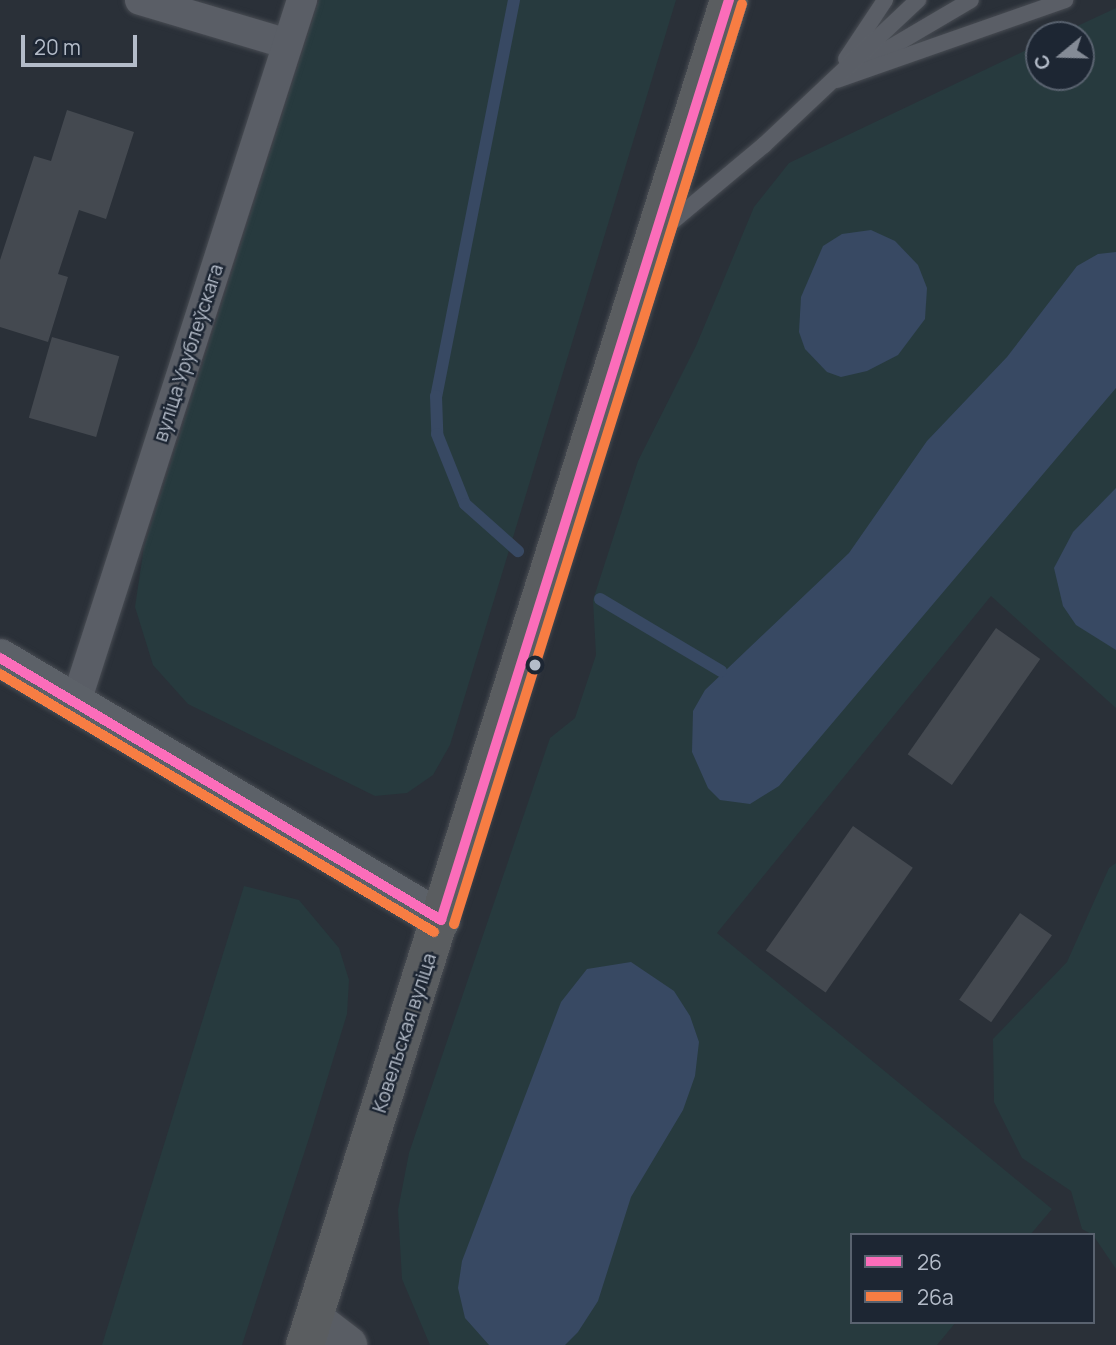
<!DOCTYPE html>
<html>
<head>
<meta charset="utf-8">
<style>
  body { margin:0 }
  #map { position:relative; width:1116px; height:1345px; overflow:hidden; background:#2a3038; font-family:Manrope,sans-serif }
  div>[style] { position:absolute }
  .green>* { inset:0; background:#273a3e }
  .water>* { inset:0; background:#384963 }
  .stream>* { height:12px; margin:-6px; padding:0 6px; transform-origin:6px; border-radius:6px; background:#384963 }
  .building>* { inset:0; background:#444950; transform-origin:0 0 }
  .roads { filter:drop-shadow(0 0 2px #484c53) drop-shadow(0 0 2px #484c53) }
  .lane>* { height:16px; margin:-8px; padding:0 8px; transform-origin:8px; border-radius:8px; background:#5a5e66 }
  .street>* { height:30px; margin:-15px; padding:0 15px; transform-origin:15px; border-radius:15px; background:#5a5e66 }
  .secondary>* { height:38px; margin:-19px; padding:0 19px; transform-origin:19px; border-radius:19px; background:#595d64 }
  .primary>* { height:38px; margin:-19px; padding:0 19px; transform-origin:19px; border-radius:19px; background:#5c6168 }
  .highway>* { height:38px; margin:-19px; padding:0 19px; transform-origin:19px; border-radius:19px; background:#5a5d60 }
  .bus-1>* { height:10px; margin:-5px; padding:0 5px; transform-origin:5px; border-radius:5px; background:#fb6dba }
  .bus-2>* { height:10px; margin:-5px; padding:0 5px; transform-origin:5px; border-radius:5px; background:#f77d43 }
  .dots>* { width:19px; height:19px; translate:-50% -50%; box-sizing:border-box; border:4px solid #1d2633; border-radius:50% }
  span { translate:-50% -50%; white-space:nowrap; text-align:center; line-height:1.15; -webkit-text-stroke:5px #1d2633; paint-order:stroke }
  .street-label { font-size:19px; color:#b4bcc9 }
  .legend { position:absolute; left:850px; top:1233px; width:245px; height:91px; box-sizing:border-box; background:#1d2633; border:2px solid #59626f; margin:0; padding:9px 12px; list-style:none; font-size:21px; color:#b4bcc9 }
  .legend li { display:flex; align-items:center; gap:14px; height:35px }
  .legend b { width:35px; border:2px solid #59626f }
  .north { position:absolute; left:1025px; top:21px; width:70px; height:70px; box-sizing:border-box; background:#1d2633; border:2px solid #59626f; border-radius:50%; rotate:251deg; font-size:19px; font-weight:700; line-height:28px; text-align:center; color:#b4bcc9 }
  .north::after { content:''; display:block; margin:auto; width:24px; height:32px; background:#848b96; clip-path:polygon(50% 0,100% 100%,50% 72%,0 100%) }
  .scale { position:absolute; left:21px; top:35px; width:116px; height:32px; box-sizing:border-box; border:4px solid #b4bcc9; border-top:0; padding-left:9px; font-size:21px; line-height:24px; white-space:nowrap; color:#b4bcc9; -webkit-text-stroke:5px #1d2633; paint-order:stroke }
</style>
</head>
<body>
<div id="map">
  <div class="green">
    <div style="clip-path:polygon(319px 0,676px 0,450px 745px,433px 775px,407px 793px,375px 796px,188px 704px,153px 665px,135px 607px,144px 547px)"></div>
    <div style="clip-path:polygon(1116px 8px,1116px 708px,991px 596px,717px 933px,1052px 1209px,1030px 1235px,852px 1235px,852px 1322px,956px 1322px,937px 1345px,430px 1345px,402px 1279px,398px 1210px,409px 1153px,550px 738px,575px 718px,596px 655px,593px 600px,638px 461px,696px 346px,754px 207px,789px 163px,1039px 44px,1039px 77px,1081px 77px,1081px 35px,1058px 35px)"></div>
    <div style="clip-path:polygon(1116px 863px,1116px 1269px,1093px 1235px,1082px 1229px,1071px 1191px,1022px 1158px,994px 1102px,993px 1039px,1067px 962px,1109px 868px)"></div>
    <div style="clip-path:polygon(244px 886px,299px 900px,339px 948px,349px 980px,347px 1014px,310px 1135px,242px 1345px,102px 1345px)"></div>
  </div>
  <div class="water">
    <div style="clip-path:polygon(871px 230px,895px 241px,918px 265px,927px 288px,925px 319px,898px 355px,867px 371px,841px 377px,827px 372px,805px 349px,799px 332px,801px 297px,823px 246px,842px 234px)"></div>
    <div style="clip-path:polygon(1116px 252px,1116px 388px,779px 786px,750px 804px,720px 800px,708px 788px,692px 752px,693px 711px,705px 690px,849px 553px,927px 441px,1007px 357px,1077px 266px,1098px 254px)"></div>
    <div style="clip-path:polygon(1116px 488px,1116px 650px,1076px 625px,1063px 606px,1054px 568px,1073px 532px)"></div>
    <div style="clip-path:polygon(631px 962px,674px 991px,690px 1016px,699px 1042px,695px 1076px,683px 1110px,631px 1197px,598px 1301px,578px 1332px,565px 1345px,489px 1345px,465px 1318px,458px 1288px,462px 1261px,561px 1002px,587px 969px)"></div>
  </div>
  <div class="stream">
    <div style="left:514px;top:0;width:404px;rotate:101.1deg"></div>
    <div style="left:436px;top:396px;width:38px;rotate:88deg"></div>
    <div style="left:437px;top:434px;width:75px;rotate:68.2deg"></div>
    <div style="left:465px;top:504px;width:71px;rotate:41.6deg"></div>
    <div style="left:600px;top:599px;width:141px;rotate:30.8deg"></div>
  </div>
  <div class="building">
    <div style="clip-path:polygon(67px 110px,134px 132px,106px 219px,79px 210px,58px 274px,68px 277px,48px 342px,0 327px,0 260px,34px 156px,51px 161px)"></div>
    <div style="left:52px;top:337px;width:70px;height:84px;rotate:16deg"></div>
    <div style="left:996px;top:628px;width:54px;height:154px;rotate:35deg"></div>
    <div style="left:853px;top:826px;width:73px;height:152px;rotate:35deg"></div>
    <div style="left:1020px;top:913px;width:39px;height:106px;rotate:35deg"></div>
  </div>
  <div class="roads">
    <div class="lane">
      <div style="left:846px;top:59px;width:71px;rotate:-56.5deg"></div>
      <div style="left:864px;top:63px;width:124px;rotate:-30.5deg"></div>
      <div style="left:837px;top:80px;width:242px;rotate:-19.3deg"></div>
      <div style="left:667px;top:226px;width:126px;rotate:-39.9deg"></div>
      <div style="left:764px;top:145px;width:212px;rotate:-43.3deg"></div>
    </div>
    <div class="street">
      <div style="left:140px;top:0;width:154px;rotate:16.6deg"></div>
      <div style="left:75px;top:705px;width:741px;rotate:-72.15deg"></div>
    </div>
    <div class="secondary">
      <div style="left:314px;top:1319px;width:43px;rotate:37.4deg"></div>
    </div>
    <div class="primary">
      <div style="left:0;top:658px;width:513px;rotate:30.71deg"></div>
    </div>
    <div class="highway">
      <div style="left:305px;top:1345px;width:1410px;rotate:-72.5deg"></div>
    </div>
  </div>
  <div class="bus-1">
    <div style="left:0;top:658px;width:513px;rotate:30.71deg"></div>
    <div style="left:441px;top:920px;width:964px;rotate:-72.62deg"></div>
  </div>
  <div class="bus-2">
    <div style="left:0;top:674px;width:505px;rotate:30.73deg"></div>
    <div style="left:454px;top:924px;width:964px;rotate:-72.62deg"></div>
  </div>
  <div class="dots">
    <div style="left:535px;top:665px;background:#b4bcc9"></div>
  </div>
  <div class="street-label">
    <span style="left:189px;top:353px;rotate:-72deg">вуліца Урублеўскага</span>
    <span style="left:405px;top:1033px;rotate:-72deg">Ковельская вуліца</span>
  </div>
  <ul class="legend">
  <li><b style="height:9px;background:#fb6dba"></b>26</li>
  <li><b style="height:9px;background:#f77d43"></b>26а</li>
  </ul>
  <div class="north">С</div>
  <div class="scale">20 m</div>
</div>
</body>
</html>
